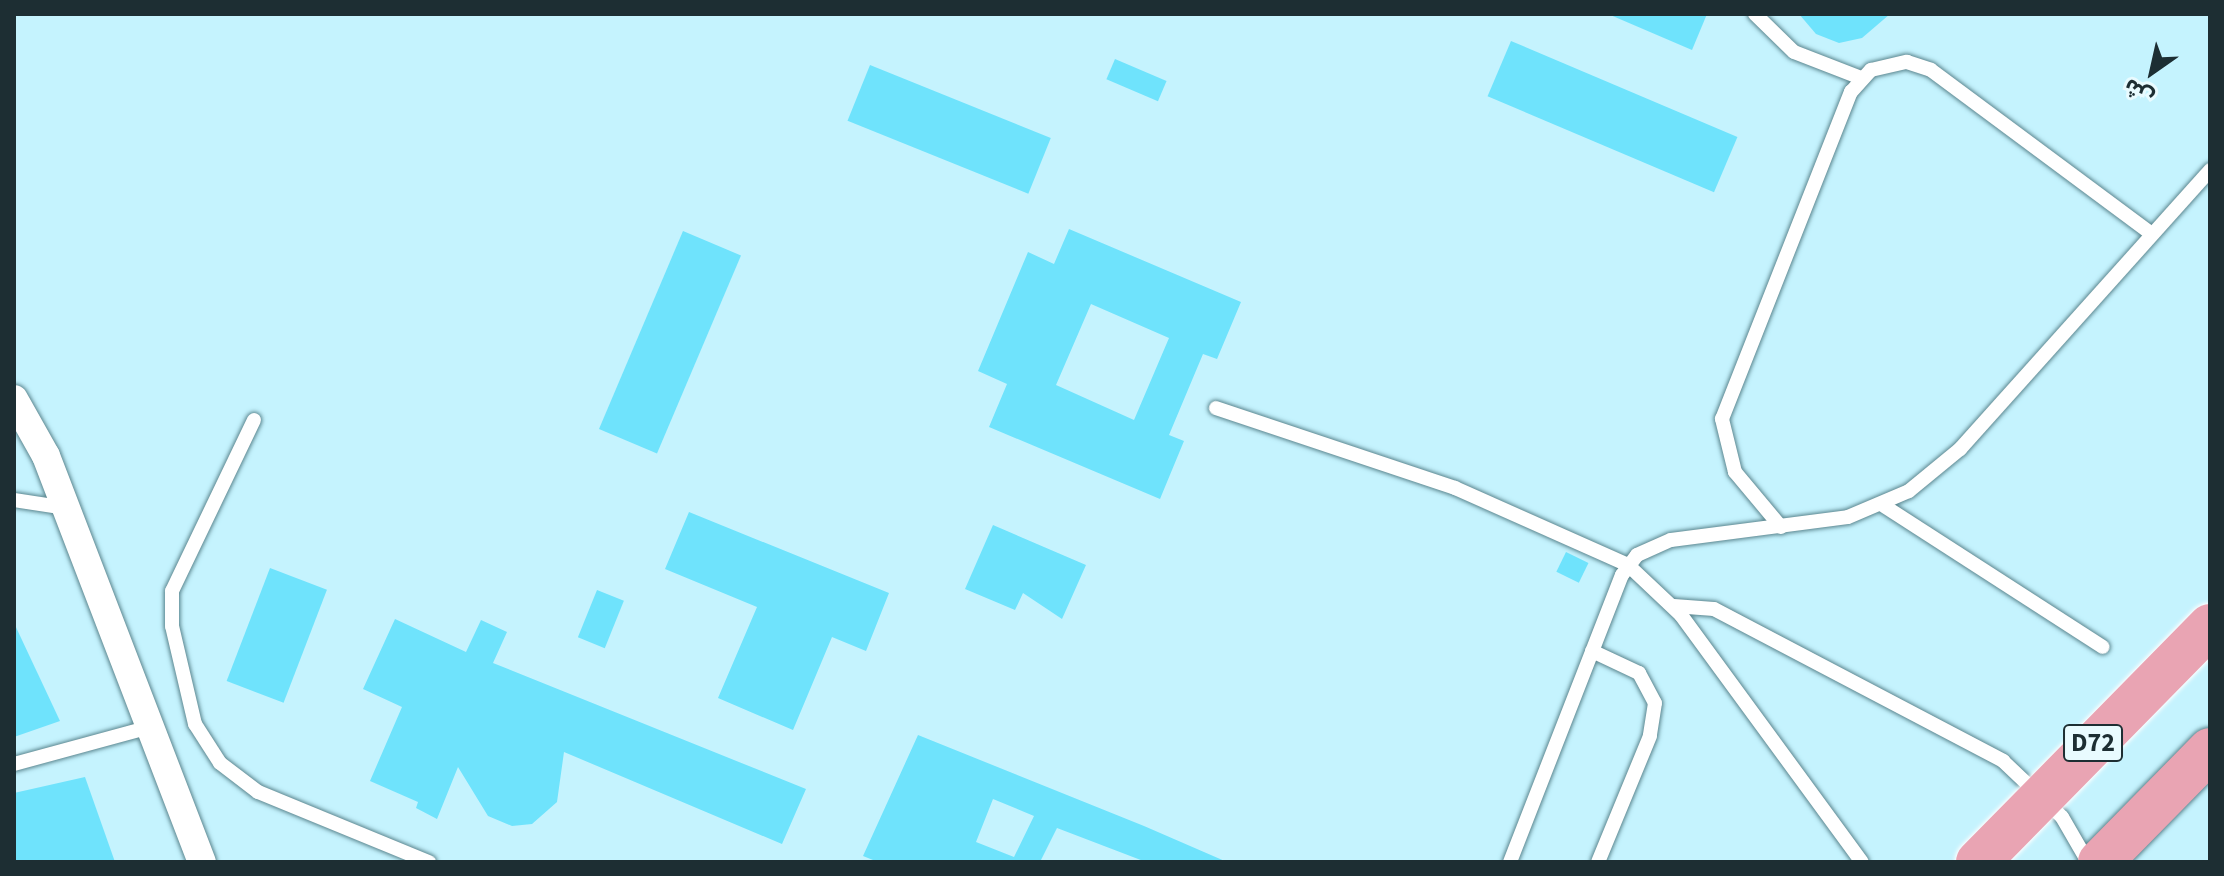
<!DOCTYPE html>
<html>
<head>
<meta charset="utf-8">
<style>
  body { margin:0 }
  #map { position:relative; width:2224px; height:876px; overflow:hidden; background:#c5f3fe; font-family:"Source Sans 3","Noto Sans Arabic",sans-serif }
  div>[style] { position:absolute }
  .building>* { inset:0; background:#6fe3fc; transform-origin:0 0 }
  .roads { filter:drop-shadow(0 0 2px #5b868f) drop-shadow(0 0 2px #5b868f) }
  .lane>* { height:14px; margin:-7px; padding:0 7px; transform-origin:7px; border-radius:7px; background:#fff }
  .street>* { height:28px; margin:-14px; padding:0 14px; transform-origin:14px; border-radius:14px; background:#fff }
  .primary>* { height:44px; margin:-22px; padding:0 22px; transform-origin:22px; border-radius:22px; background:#e9a4b3 }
  .bridges { filter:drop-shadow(0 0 2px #fff) drop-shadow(0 0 2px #fff) }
  .primary-bridge>* { height:44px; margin:-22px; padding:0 22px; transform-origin:22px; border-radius:22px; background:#e9a4b3 }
  span { translate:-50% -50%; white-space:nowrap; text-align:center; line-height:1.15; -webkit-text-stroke:6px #e9fbff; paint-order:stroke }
  .shield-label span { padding:2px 6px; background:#e9fbff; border:2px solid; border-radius:6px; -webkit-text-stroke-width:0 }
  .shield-label { font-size:26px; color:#1d2e33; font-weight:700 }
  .frame { position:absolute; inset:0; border:16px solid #1d2e33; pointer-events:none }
  .north { position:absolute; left:2112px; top:32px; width:80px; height:80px; -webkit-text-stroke:6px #e9fbff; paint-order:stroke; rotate:214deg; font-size:22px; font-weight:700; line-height:32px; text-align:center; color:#1d2e33 }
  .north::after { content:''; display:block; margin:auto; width:28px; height:36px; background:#1d2e33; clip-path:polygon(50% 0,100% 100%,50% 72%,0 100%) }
</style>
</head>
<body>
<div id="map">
  <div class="building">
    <div style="clip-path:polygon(1608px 14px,1707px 14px,1692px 50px)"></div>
    <div style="clip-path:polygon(1799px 14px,1890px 14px,1862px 38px,1839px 43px,1816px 34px)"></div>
    <div style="left:1511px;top:41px;width:246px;height:60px;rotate:23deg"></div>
    <div style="left:1115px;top:59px;width:56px;height:22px;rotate:23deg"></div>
    <div style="left:870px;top:65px;width:195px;height:60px;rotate:22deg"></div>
    <div style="clip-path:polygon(evenodd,1069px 229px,1241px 302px,1217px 359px,1203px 354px,1169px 435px,1184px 441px,1160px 499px,989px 427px,1007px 384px,978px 371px,1028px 252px,1054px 264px,1069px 229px,1091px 304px,1169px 338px,1134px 420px,1056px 385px,1091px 304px)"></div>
    <div style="left:683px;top:231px;width:63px;height:215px;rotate:23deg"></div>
    <div style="clip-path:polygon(689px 512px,889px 593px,866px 651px,832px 637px,793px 730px,718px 698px,757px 607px,665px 569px)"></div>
    <div style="clip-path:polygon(993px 525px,1086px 565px,1062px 619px,1023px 593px,1015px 610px,965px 589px)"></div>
    <div style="left:1566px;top:552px;width:25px;height:22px;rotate:26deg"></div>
    <div style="left:270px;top:568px;width:61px;height:121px;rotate:21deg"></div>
    <div style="left:597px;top:590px;width:29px;height:51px;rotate:22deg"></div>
    <div style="clip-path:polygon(395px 619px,466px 652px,481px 620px,507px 632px,493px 663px,806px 789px,782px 844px,564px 752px,557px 802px,532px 824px,512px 826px,488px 816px,458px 767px,437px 819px,416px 808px,418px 802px,370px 781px,402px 707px,363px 689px)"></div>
    <div style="clip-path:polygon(14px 623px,60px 721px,14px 737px)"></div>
    <div style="clip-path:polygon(evenodd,918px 735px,1144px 826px,1227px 862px,1146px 862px,1057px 828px,1040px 862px,878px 862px,863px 856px,918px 735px,993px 799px,1034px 816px,1014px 857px,976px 842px,993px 799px)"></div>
    <div style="clip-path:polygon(85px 777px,115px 862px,14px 862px,14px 793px)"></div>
  </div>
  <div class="roads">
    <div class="lane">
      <div style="left:1755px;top:14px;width:54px;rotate:44.3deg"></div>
      <div style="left:1794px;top:52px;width:72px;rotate:21.2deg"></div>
      <div style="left:1216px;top:408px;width:252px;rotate:18.5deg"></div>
      <div style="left:1455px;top:488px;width:189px;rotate:24deg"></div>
      <div style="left:1628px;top:565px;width:73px;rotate:43.3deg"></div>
      <div style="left:1681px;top:615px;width:306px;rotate:53.8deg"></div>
      <div style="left:254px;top:420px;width:190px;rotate:115.6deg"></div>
      <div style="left:172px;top:591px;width:35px;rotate:90deg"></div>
      <div style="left:172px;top:626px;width:101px;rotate:76.8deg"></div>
      <div style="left:195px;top:724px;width:46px;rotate:57.3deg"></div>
      <div style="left:220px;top:763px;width:48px;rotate:37.3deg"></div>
      <div style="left:258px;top:792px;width:185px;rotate:22.3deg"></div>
      <div style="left:14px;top:500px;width:53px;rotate:8.7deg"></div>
      <div style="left:1884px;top:506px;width:260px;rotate:32.8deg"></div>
      <div style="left:1781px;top:527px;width:72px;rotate:-129.9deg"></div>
      <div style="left:1735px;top:472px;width:55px;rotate:-103.8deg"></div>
      <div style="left:1722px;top:419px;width:352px;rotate:-68.5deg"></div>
      <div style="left:1851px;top:92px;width:30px;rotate:-48deg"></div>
      <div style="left:1871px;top:70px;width:37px;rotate:-13deg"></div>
      <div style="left:1907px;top:62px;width:25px;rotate:18deg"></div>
      <div style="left:1931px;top:70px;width:272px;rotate:36.6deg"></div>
      <div style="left:1674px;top:606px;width:40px;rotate:4.3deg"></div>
      <div style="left:1714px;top:609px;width:327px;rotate:27.7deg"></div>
      <div style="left:2003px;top:761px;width:81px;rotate:43.5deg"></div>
      <div style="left:2062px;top:817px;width:52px;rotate:60deg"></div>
      <div style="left:1592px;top:651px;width:52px;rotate:25.1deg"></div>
      <div style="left:1639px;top:673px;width:34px;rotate:62deg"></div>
      <div style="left:1655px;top:703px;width:33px;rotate:99deg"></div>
      <div style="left:1650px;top:736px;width:136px;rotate:112.4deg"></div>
      <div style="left:14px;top:764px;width:141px;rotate:-15.2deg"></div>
      <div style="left:1510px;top:862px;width:308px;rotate:-68.7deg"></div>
      <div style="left:1622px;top:575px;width:25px;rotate:-53deg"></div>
      <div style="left:1637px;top:555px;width:37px;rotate:-24deg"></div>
      <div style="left:1671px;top:540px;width:178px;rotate:-7.4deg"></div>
      <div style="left:1848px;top:517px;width:66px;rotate:-23.1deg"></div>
      <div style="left:1909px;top:491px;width:66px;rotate:-39.5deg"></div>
      <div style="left:1960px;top:449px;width:375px;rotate:-48.1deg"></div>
    </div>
    <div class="street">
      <div style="left:14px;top:399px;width:65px;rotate:60.7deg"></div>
      <div style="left:46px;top:456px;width:435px;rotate:69deg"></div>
    </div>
    <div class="primary">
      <div style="left:2100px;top:862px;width:157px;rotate:-45.5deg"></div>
    </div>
  </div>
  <div class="bridges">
    <div class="primary-bridge">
      <div style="left:1978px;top:862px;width:331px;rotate:-45.5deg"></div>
    </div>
  </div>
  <div class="shield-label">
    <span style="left:2093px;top:743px">D72</span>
  </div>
  <div class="frame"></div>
  <div class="north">ش</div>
</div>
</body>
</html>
